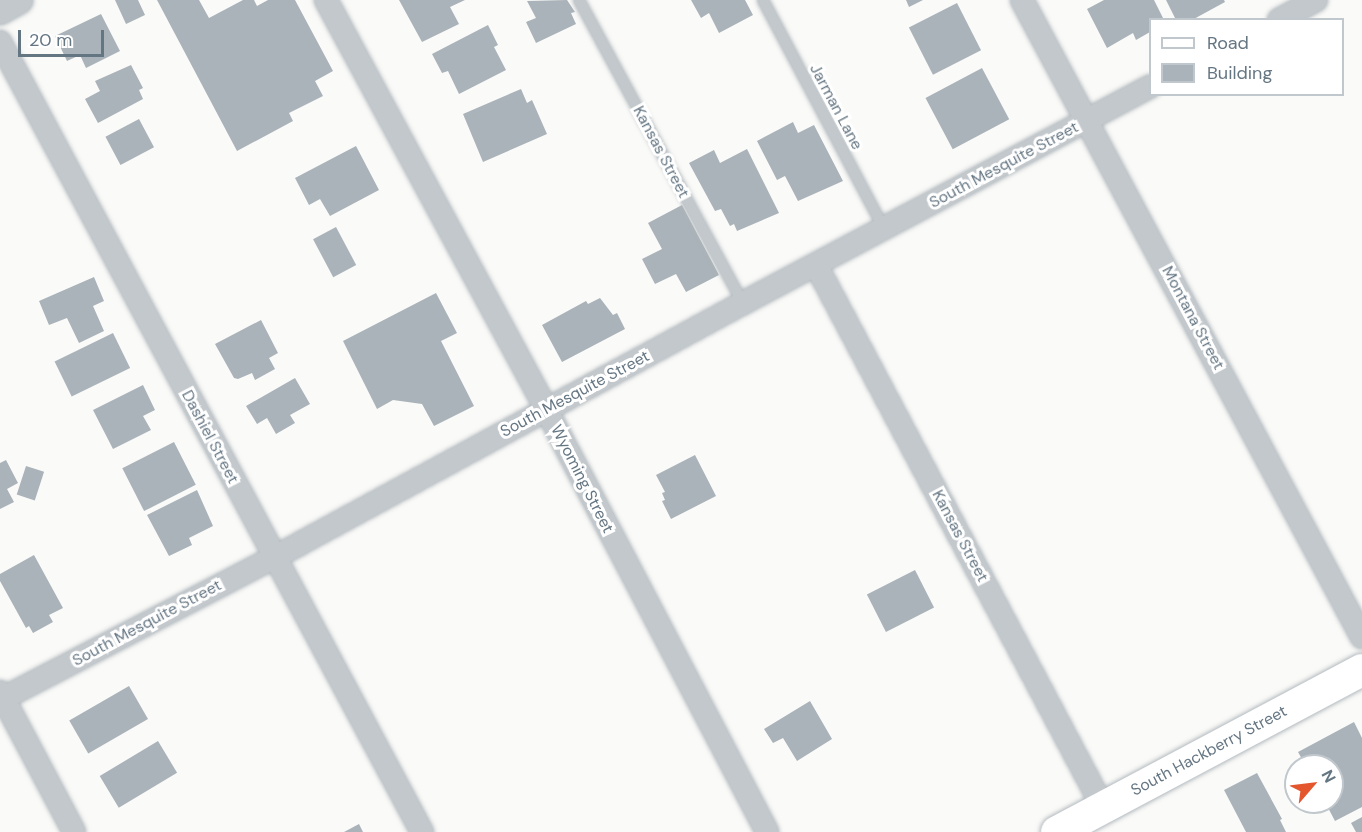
<!DOCTYPE html>
<html>
<head>
<meta charset="utf-8">
<style>
  body { margin:0 }
  #map { position:relative; width:1362px; height:832px; overflow:hidden; background:#fafaf8; font-family:"DM Sans",sans-serif }
  div>[style] { position:absolute }
  .building>* { inset:0; background:#aab3b9; transform-origin:0 0 }
  .roads { filter:drop-shadow(0 0 2px #b3babf) drop-shadow(0 0 2px #b3babf) }
  .service>* { height:10px; margin:-5px; padding:0 5px; transform-origin:5px; border-radius:5px; background:#c3c8cc }
  .minor>* { height:22px; margin:-11px; padding:0 11px; transform-origin:11px; border-radius:11px; background:#c3c8cc }
  .tertiary>* { height:28px; margin:-14px; padding:0 14px; transform-origin:14px; border-radius:14px; background:#c3c8cc }
  .secondary>* { height:32px; margin:-16px; padding:0 16px; transform-origin:16px; border-radius:16px; background:#fff }
  span { translate:-50% -50%; white-space:nowrap; text-align:center; line-height:1.15; -webkit-text-stroke:6px #fff; paint-order:stroke }
  .street-label { font-size:16px; color:#657683 }
  .legend { position:absolute; left:1149px; top:18px; width:195px; height:78px; box-sizing:border-box; background:#fff; border:2px solid #c1c8cd; margin:0; padding:8px 10px; list-style:none; font-size:18px; color:#657683 }
  .legend li { display:flex; align-items:center; gap:12px; height:30px }
  .legend b { width:30px; border:2px solid #c1c8cd }
  .north { position:absolute; left:1284px; top:754px; width:60px; height:60px; box-sizing:border-box; background:#fff; border:2px solid #c1c8cd; border-radius:50%; rotate:62deg; font-size:16px; font-weight:700; line-height:24px; text-align:center; color:#657683 }
  .north::after { content:''; display:block; margin:auto; width:21px; height:27px; background:#e4572e; clip-path:polygon(50% 0,100% 100%,50% 72%,0 100%) }
  .scale { position:absolute; left:18px; top:30px; width:86px; height:27px; box-sizing:border-box; border:3px solid #657683; border-top:0; padding-left:8px; font-size:18px; line-height:21px; white-space:nowrap; color:#657683; -webkit-text-stroke:4px #fff; paint-order:stroke }
</style>
</head>
<body>
<div id="map">
  <div class="building">
    <div style="clip-path:polygon(115px 0,138px 0,145px 15px,126px 24px)"></div>
    <div style="clip-path:polygon(157px 0,199px 0,209px 18px,243px 0,254px 0,257px 6px,268px 0,295px 0,333px 71px,315px 81px,323px 96px,289px 113px,293px 121px,237px 151px)"></div>
    <div style="clip-path:polygon(399px 0,465px 0,450px 7px,459px 24px,422px 42px)"></div>
    <div style="clip-path:polygon(567px 0,575px 12px,571px 13px,576px 24px,536px 43px,526px 22px,536px 18px,527px 1px)"></div>
    <div style="clip-path:polygon(691px 0,745px 0,753px 15px,719px 33px,709px 13px,701px 18px)"></div>
    <div style="clip-path:polygon(906px 0,923px 0,909px 7px)"></div>
    <div style="clip-path:polygon(1104px 0,1154px 0,1164px 20px,1150px 20px,1150px 32px,1136px 40px,1133px 33px,1107px 48px,1087px 9px)"></div>
    <div style="clip-path:polygon(1166px 0,1224px 0,1225px 2px,1192px 20px,1176px 20px)"></div>
    <div style="left:957px;top:3px;width:53px;height:54px;rotate:63deg"></div>
    <div style="clip-path:polygon(101px 14px,120px 51px,86px 68px,80px 55px,67px 61px,55px 36px)"></div>
    <div style="clip-path:polygon(488px 25px,498px 45px,494px 47px,506px 70px,459px 94px,448px 71px,442px 73px,432px 54px)"></div>
    <div style="clip-path:polygon(131px 65px,143px 88px,139px 90px,143px 99px,98px 123px,85px 99px,100px 91px,95px 81px)"></div>
    <div style="left:982px;top:68px;width:58px;height:64px;rotate:62deg"></div>
    <div style="clip-path:polygon(521px 89px,527px 103px,532px 100px,547px 134px,483px 162px,463px 114px)"></div>
    <div style="left:139px;top:119px;width:32px;height:38px;rotate:62deg"></div>
    <div style="clip-path:polygon(793px 122px,798px 133px,814px 125px,843px 181px,798px 201px,785px 176px,777px 180px,757px 141px)"></div>
    <div style="clip-path:polygon(356px 146px,379px 190px,330px 216px,320px 199px,309px 205px,295px 178px)"></div>
    <div style="clip-path:polygon(747px 149px,779px 213px,737px 231px,734px 224px,730px 226px,721px 209px,715px 211px,689px 163px,714px 150px,720px 163px)"></div>
    <div style="clip-path:polygon(682px 205px,719px 275px,686px 292px,676px 274px,655px 284px,642px 259px,662px 249px,648px 223px)"></div>
    <div style="left:336px;top:227px;width:43px;height:26px;rotate:62deg"></div>
    <div style="clip-path:polygon(94px 277px,104px 301px,93px 306px,104px 331px,79px 343px,67px 318px,49px 325px,39px 301px)"></div>
    <div style="clip-path:polygon(436px 293px,457px 333px,441px 341px,474px 406px,434px 426px,422px 404px,393px 400px,377px 409px,343px 341px)"></div>
    <div style="clip-path:polygon(600px 298px,613px 315px,617px 313px,625px 329px,562px 362px,542px 325px,586px 301px,588px 304px)"></div>
    <div style="clip-path:polygon(261px 320px,278px 353px,269px 358px,275px 369px,255px 380px,252px 373px,238px 379px,234px 378px,215px 344px)"></div>
    <div style="left:113px;top:333px;width:39px;height:65px;rotate:64deg"></div>
    <div style="clip-path:polygon(295px 378px,310px 404px,290px 415px,295px 423px,276px 434px,267px 418px,257px 424px,246px 406px)"></div>
    <div style="clip-path:polygon(143px 385px,155px 410px,143px 416px,151px 430px,113px 449px,93px 410px)"></div>
    <div style="left:174px;top:442px;width:48px;height:58px;rotate:63deg"></div>
    <div style="clip-path:polygon(695px 455px,716px 496px,671px 519px,662px 501px,665px 500px,662px 493px,665px 492px,656px 475px)"></div>
    <div style="clip-path:polygon(6px 460px,18px 483px,7px 489px,14px 502px,0 509px,0 463px)"></div>
    <div style="left:26px;top:466px;width:19px;height:30px;rotate:18deg"></div>
    <div style="clip-path:polygon(197px 490px,213px 526px,189px 538px,192px 545px,169px 556px,147px 515px)"></div>
    <div style="clip-path:polygon(34px 555px,63px 608px,49px 615px,53px 622px,33px 633px,29px 626px,26px 628px,0 581px,0 574px)"></div>
    <div style="left:915px;top:570px;width:42px;height:54px;rotate:63deg"></div>
    <div style="left:129px;top:686px;width:38px;height:69px;rotate:60deg"></div>
    <div style="clip-path:polygon(810px 701px,832px 739px,797px 761px,783px 738px,773px 743px,764px 729px)"></div>
    <div style="clip-path:polygon(1354px 722px,1362px 738px,1362px 807px,1335px 821px,1325px 802px,1332px 802px,1332px 766px,1306px 766px,1298px 752px)"></div>
    <div style="left:158px;top:741px;width:37px;height:68px;rotate:59deg"></div>
    <div style="clip-path:polygon(1257px 773px,1282px 819px,1280px 820px,1286px 832px,1246px 832px,1224px 790px)"></div>
    <div style="clip-path:polygon(1362px 817px,1362px 832px,1356px 832px,1351px 823px)"></div>
    <div style="clip-path:polygon(359px 824px,363px 832px,344px 832px)"></div>
  </div>
  <div class="roads">
    <div class="service">
      <div style="left:579px;top:0;width:345px;rotate:61.6deg"></div>
      <div style="left:763px;top:0;width:259px;rotate:62.1deg"></div>
    </div>
    <div class="minor">
      <div style="left:326px;top:0;width:464px;rotate:61.7deg"></div>
      <div style="left:546px;top:409px;width:477px;rotate:62.4deg"></div>
      <div style="left:1022px;top:0;width:722px;rotate:61.91deg"></div>
      <div style="left:1279px;top:20px;width:42px;rotate:-28.4deg"></div>
      <div style="left:0;top:42px;width:896px;rotate:61.89deg"></div>
      <div style="left:816px;top:265px;width:613px;rotate:62.1deg"></div>
      <div style="left:0;top:692px;width:158px;rotate:62.1deg"></div>
      <div style="left:0;top:700px;width:339px;rotate:-27.5deg"></div>
      <div style="left:301px;top:543px;width:503px;rotate:-28.5deg"></div>
      <div style="left:743px;top:303px;width:461px;rotate:-28deg"></div>
    </div>
    <div class="tertiary">
      <div style="left:0;top:10px;width:21px;rotate:-29deg"></div>
    </div>
    <div class="secondary">
      <div style="left:1057px;top:832px;width:345px;rotate:-28deg"></div>
    </div>
  </div>
  <div class="street-label">
    <span style="left:836px;top:107px;rotate:62deg">Jarman Lane</span>
    <span style="left:661px;top:152px;rotate:62deg">Kansas Street</span>
    <span style="left:1004px;top:165px;rotate:-28deg">South Mesquite Street</span>
    <span style="left:1193px;top:318px;rotate:62deg">Montana Street</span>
    <span style="left:575px;top:394px;rotate:-28deg">South Mesquite Street</span>
    <span style="left:210px;top:437px;rotate:62deg">Dashiel Street</span>
    <span style="left:582px;top:479px;rotate:63deg">Wyoming Street</span>
    <span style="left:960px;top:536px;rotate:62deg">Kansas Street</span>
    <span style="left:147px;top:623px;rotate:-28deg">South Mesquite Street</span>
    <span style="left:1209px;top:751px;rotate:-28deg">South Hackberry Street</span>
  </div>
  <ul class="legend">
  <li><b style="height:8px;background:#fff"></b>Road</li>
  <li><b style="height:16px;background:#aab3b9"></b>Building</li>
  </ul>
  <div class="north">N</div>
  <div class="scale">20 m</div>
</div>
</body>
</html>
